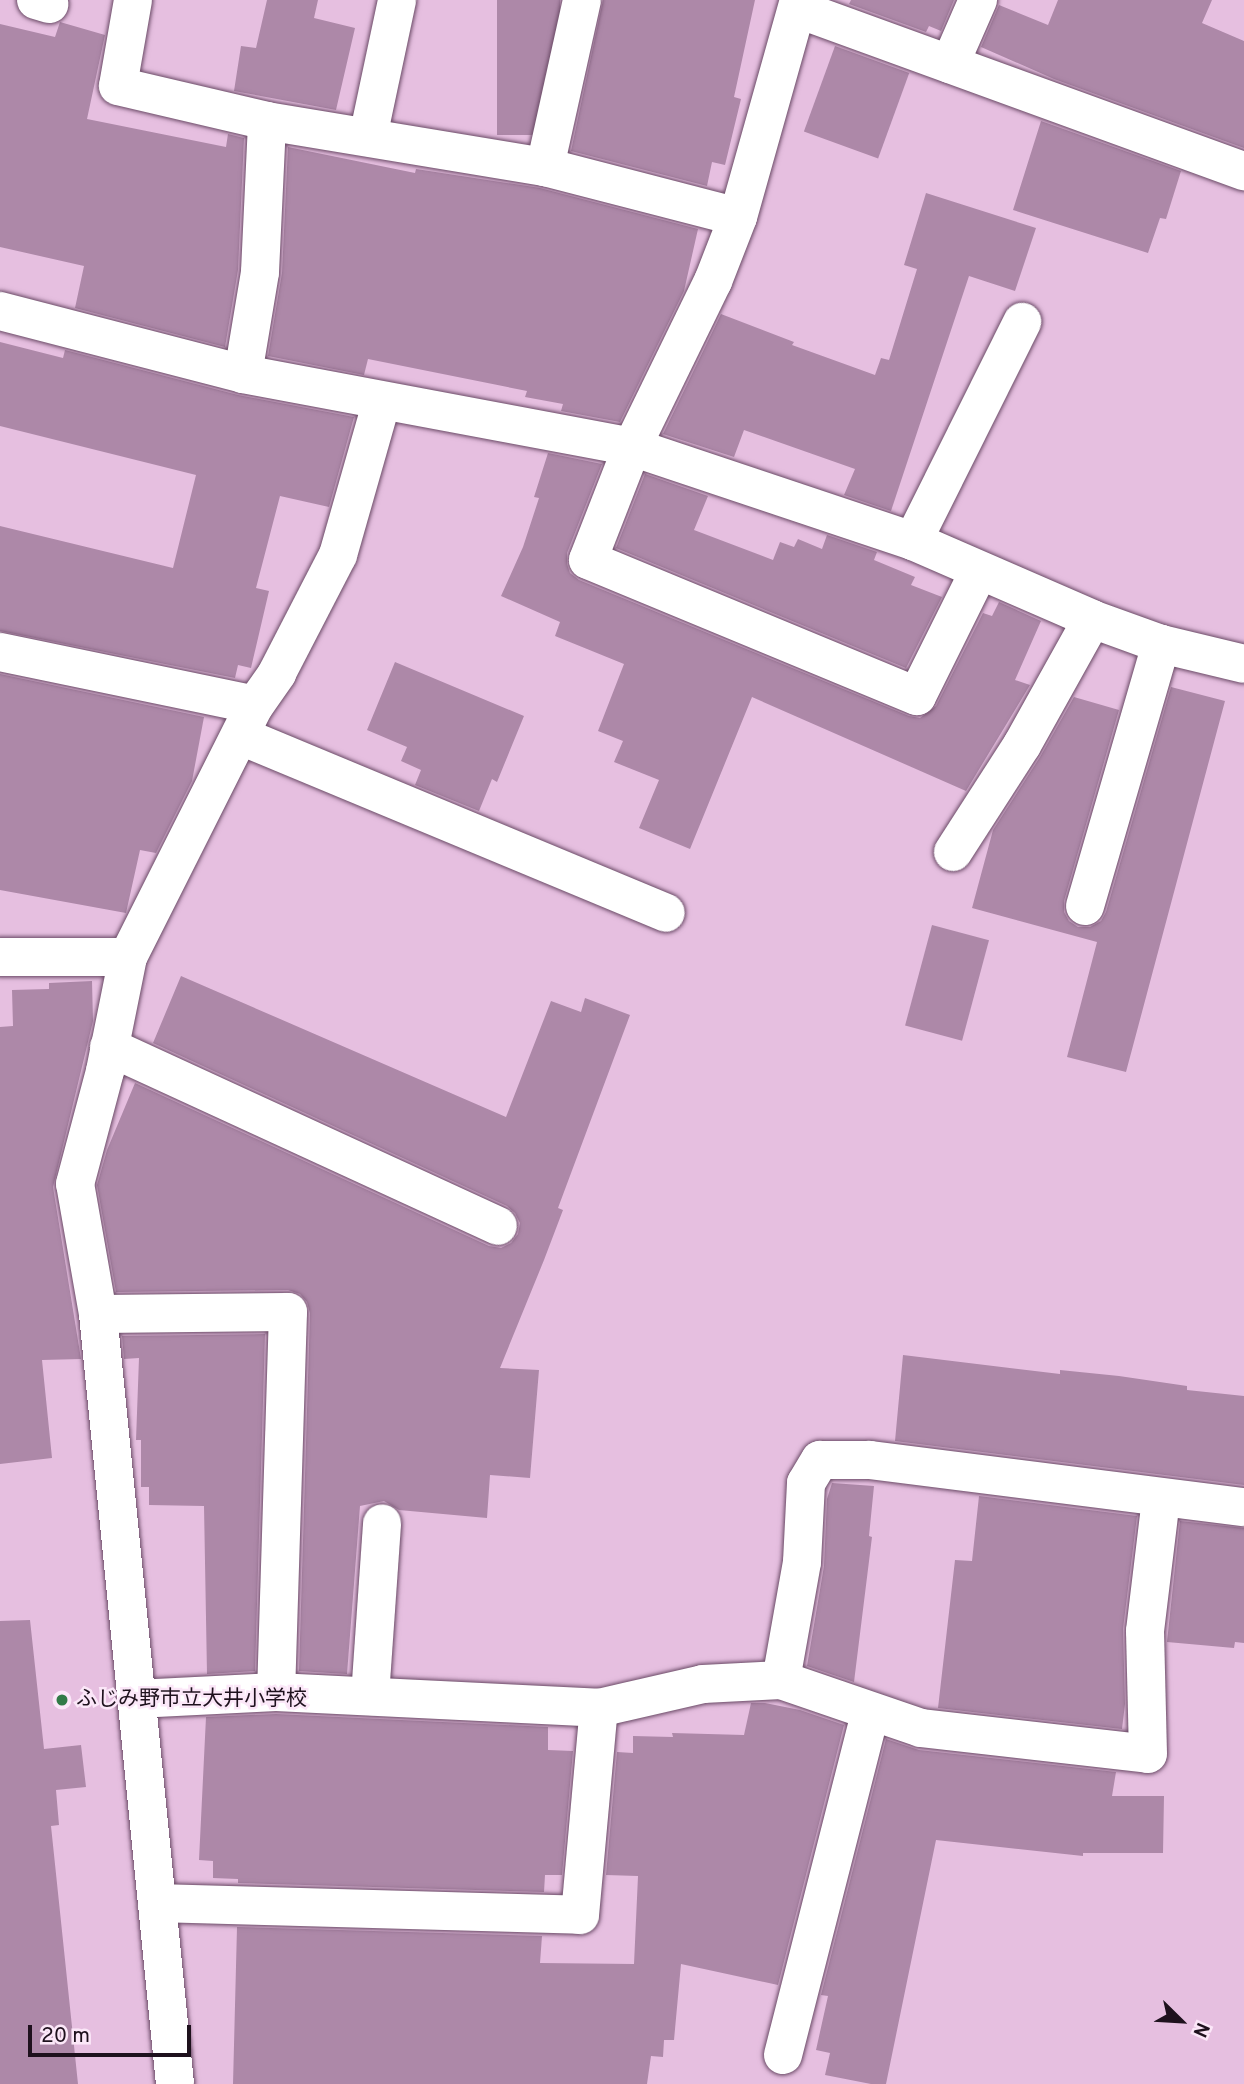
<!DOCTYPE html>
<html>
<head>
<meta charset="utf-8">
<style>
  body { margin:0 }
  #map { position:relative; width:1244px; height:2084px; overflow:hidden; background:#e6bfe0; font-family:Overpass,"Noto Sans JP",sans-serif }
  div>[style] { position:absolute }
  .building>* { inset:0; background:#ad88a8; transform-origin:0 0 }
  .roads { filter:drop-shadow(0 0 2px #6a4a66) drop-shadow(0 0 2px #6a4a66) }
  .minor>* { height:38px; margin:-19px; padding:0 19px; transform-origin:19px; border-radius:19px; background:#fff }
  .dots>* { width:19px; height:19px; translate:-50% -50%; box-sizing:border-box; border:4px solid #fbe7f8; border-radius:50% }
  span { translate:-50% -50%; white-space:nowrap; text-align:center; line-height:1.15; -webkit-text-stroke:5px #fbe7f8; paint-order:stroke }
  .poi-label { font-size:21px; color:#1e111d }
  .left { translate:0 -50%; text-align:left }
  .north { position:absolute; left:1146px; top:1986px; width:70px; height:70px; -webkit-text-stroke:5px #fbe7f8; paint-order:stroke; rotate:114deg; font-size:19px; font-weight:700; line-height:28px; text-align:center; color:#1e111d }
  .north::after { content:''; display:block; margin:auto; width:24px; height:32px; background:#1e111d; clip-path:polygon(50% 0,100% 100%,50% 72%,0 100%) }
  .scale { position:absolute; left:28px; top:2025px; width:163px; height:32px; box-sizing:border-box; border:4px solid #1e111d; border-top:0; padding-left:9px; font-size:21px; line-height:24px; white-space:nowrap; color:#1e111d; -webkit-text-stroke:5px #fbe7f8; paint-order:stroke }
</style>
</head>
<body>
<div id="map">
  <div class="building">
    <div style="clip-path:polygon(267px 0,318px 0,314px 18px,355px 28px,336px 110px,234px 91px,241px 46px,256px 48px)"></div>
    <div style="left:497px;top:0;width:63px;height:135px"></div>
    <div style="clip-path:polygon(603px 0,755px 0,734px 97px,741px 99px,725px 165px,712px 162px,707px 186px,571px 151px)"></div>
    <div style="clip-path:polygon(851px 0,954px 0,941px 31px,929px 26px,926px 32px,849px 4px)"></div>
    <div style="clip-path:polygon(1058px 0,1212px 0,1202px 23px,1244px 41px,1244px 148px,1054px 79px,981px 47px,999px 5px,1048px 25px)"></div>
    <div style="clip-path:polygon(60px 22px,105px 35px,87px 119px,226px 147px,228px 134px,244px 138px,238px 270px,225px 347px,75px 308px,84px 266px,0 247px,0 24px,55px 37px)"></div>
    <div style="left:835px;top:46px;width:79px;height:91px;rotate:20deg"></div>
    <div style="clip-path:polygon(1041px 121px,1181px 171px,1166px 219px,1160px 218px,1148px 253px,1013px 210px)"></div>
    <div style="clip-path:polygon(288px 147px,415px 173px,416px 169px,540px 188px,698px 229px,684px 291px,620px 422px,561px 411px,563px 404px,525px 397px,527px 391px,368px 359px,364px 375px,268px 356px,282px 273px)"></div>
    <div style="clip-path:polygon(926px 193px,1036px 228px,1015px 291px,969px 276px,891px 511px,844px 495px,855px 469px,744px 430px,734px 457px,663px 434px,721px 314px,794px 342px,792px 345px,875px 375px,881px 358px,889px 360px,917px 269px,904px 265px)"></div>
    <div style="clip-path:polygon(0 342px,63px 358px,65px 350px,238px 395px,354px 417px,329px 507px,280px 496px,256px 588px,269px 591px,251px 668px,238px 665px,235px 678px,0 631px,0 526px,173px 568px,196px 475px,0 426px)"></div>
    <div style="clip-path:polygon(548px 453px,602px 464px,567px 553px,567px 564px,570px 573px,579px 580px,909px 716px,920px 718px,936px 706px,983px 613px,992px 616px,999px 602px,1041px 621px,1015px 680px,1030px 685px,966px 791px,752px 697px,690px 849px,639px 828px,659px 780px,614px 762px,623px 741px,598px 731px,624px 664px,555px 636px,560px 622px,501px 596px,523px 547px,539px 498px,534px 497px)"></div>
    <div style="clip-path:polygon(645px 474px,708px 496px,694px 530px,773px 560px,780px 542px,794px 547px,798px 539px,822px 549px,827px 535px,877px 552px,874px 560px,915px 577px,911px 585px,942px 597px,906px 668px,616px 548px)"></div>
    <div style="clip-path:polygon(395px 662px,524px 716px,497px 782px,492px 779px,479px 811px,415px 785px,421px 770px,401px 761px,407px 747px,367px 730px)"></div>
    <div style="clip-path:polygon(0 674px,204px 717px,192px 781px,156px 853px,140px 850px,126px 913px,0 890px)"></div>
    <div style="clip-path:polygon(1171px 687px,1225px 701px,1126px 1072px,1067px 1057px,1097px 942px,972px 908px,993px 830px,1040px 757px,1074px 697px,1119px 710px,1064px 901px,1064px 912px,1069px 921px,1078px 927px,1090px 927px,1101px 921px,1106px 912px)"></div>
    <div style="left:932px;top:925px;width:59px;height:104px;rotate:15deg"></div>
    <div style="clip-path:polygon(181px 976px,506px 1117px,551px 1001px,581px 1012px,585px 998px,630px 1015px,558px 1208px,563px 1210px,544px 1260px,500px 1368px,539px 1370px,530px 1478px,490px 1475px,487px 1518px,399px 1510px,384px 1501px,360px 1506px,347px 1674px,299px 1671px,310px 1313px,307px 1302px,300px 1294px,288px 1290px,116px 1292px,97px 1185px,107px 1150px,135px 1083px,489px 1246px,501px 1248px,511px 1243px,518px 1234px,520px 1223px,515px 1213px,507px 1206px,153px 1043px)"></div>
    <div style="clip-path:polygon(92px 981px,93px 1021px,53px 1187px,81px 1359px,42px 1360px,52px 1458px,0 1464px,0 1027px,13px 1026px,12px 990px,49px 989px,49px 983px)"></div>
    <div style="clip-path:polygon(265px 1334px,255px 1671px,207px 1674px,204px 1506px,149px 1505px,149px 1487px,141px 1487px,141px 1440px,136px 1440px,139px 1358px,124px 1359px,122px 1336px)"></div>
    <div style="clip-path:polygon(903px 1355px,1060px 1374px,1060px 1370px,1119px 1376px,1187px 1386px,1187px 1390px,1244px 1396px,1244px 1485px,895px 1441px)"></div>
    <div style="clip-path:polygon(832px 1483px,874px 1486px,869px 1536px,872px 1537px,854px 1682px,807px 1666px,824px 1566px,827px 1499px)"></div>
    <div style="clip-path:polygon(979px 1496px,1137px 1516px,1123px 1629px,1125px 1704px,1122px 1729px,938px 1708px,955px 1560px,972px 1561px)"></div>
    <div style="clip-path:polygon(1180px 1521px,1244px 1528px,1244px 1643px,1235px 1642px,1234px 1648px,1167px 1642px)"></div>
    <div style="clip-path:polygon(30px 1620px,44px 1749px,81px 1745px,86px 1787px,56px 1790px,59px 1825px,51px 1826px,78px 2084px,0 2084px,0 1621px)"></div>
    <div style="clip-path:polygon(751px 1703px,765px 1703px,800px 1710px,844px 1725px,778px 1985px,681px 1964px,674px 2040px,664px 2040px,663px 2057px,651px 2056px,647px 2084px,233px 2084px,237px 1927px,542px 1936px,540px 1963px,634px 1964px,638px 1876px,606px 1875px,617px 1752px,633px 1753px,633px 1736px,673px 1737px,672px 1733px,744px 1735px)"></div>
    <div style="clip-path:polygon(276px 1714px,548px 1727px,548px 1750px,573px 1751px,562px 1875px,545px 1875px,544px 1892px,238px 1883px,238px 1879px,213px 1878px,213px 1861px,199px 1860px,206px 1717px)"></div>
    <div style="clip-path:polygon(886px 1739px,919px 1750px,1116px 1772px,1112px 1796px,1164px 1796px,1163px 1853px,1083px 1853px,1083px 1856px,936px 1840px,886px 2084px,871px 2084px,825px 2075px,830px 2053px,816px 2050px,828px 1996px,821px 1995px)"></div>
  </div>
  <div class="roads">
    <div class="minor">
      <div style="left:36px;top:0;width:14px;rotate:17deg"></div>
      <div style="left:133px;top:0;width:87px;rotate:99.9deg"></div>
      <div style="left:118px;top:86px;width:153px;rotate:13.2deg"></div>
      <div style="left:267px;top:121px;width:282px;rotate:9.4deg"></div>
      <div style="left:545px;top:167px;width:199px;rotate:14.5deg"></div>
      <div style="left:799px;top:0;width:225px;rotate:105.7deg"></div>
      <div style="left:738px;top:217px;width:69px;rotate:111.3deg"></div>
      <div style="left:713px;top:281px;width:185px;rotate:116deg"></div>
      <div style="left:632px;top:447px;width:121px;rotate:111.3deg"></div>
      <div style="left:588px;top:560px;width:356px;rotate:22.5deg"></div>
      <div style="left:917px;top:696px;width:140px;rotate:-63.6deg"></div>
      <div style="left:798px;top:9px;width:475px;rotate:20deg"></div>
      <div style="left:950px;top:64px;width:70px;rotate:-66.4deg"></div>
      <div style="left:368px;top:137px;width:140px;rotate:-78deg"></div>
      <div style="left:545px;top:167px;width:171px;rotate:-77.5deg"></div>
      <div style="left:0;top:311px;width:251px;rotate:14.5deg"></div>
      <div style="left:243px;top:374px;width:396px;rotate:10.6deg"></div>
      <div style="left:632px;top:447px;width:296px;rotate:18.5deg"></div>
      <div style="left:913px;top:541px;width:195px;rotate:23.5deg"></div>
      <div style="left:1092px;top:619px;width:73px;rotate:19.9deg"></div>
      <div style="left:1161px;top:644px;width:85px;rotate:13.5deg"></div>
      <div style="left:243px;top:374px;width:103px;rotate:-80.5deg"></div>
      <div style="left:260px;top:272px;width:151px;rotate:-87.3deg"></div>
      <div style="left:913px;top:541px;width:245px;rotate:-63.5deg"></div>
      <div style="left:0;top:652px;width:260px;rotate:11.7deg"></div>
      <div style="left:241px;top:736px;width:460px;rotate:22.6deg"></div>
      <div style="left:953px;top:852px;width:127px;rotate:-57.2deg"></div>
      <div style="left:1022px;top:745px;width:144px;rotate:-60.9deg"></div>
      <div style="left:1085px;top:906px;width:273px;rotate:-73.8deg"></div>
      <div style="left:0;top:957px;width:128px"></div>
      <div style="left:109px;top:1047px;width:428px;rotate:24.7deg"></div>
      <div style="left:98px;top:1314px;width:190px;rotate:-0.6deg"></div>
      <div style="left:288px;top:1312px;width:380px;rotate:91.8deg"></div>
      <div style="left:781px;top:1680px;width:120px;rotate:-79.9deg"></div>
      <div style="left:802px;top:1562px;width:79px;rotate:-87.1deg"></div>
      <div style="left:806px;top:1483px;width:27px;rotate:-59deg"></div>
      <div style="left:820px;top:1460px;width:50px"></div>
      <div style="left:870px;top:1460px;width:377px;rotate:7.2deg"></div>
      <div style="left:370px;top:1696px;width:173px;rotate:-86deg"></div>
      <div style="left:136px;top:1699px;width:140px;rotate:-2.9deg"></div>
      <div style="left:276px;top:1692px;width:323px;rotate:2.8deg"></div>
      <div style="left:599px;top:1708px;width:107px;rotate:-13deg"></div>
      <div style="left:703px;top:1684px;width:78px;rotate:-2.9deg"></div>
      <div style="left:781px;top:1680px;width:148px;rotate:18.9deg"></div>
      <div style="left:921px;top:1728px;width:228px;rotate:6.5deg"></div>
      <div style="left:1148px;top:1754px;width:123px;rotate:-91.4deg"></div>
      <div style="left:1145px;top:1631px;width:134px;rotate:-83.1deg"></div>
      <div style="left:157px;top:1903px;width:423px;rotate:1.6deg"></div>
      <div style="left:580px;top:1915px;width:208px;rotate:-84.8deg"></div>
      <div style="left:783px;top:2055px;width:353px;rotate:-75.7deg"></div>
      <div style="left:175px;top:2084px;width:774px;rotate:-95.71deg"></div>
      <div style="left:98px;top:1314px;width:132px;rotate:-100deg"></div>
      <div style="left:75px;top:1184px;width:117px;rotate:-75.1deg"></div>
      <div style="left:105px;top:1071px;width:116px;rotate:-78.6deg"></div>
      <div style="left:128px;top:957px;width:282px;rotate:-63.3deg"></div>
      <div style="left:255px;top:705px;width:39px;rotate:-55deg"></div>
      <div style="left:277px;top:673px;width:133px;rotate:-62.7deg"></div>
      <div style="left:338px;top:555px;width:160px;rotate:-74.1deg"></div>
    </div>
  </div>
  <div class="dots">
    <div style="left:62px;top:1700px;background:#317a47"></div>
  </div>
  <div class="poi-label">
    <span class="left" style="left:76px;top:1700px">ふじみ野市立大井小学校</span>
  </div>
  <div class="north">N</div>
  <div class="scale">20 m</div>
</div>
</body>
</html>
